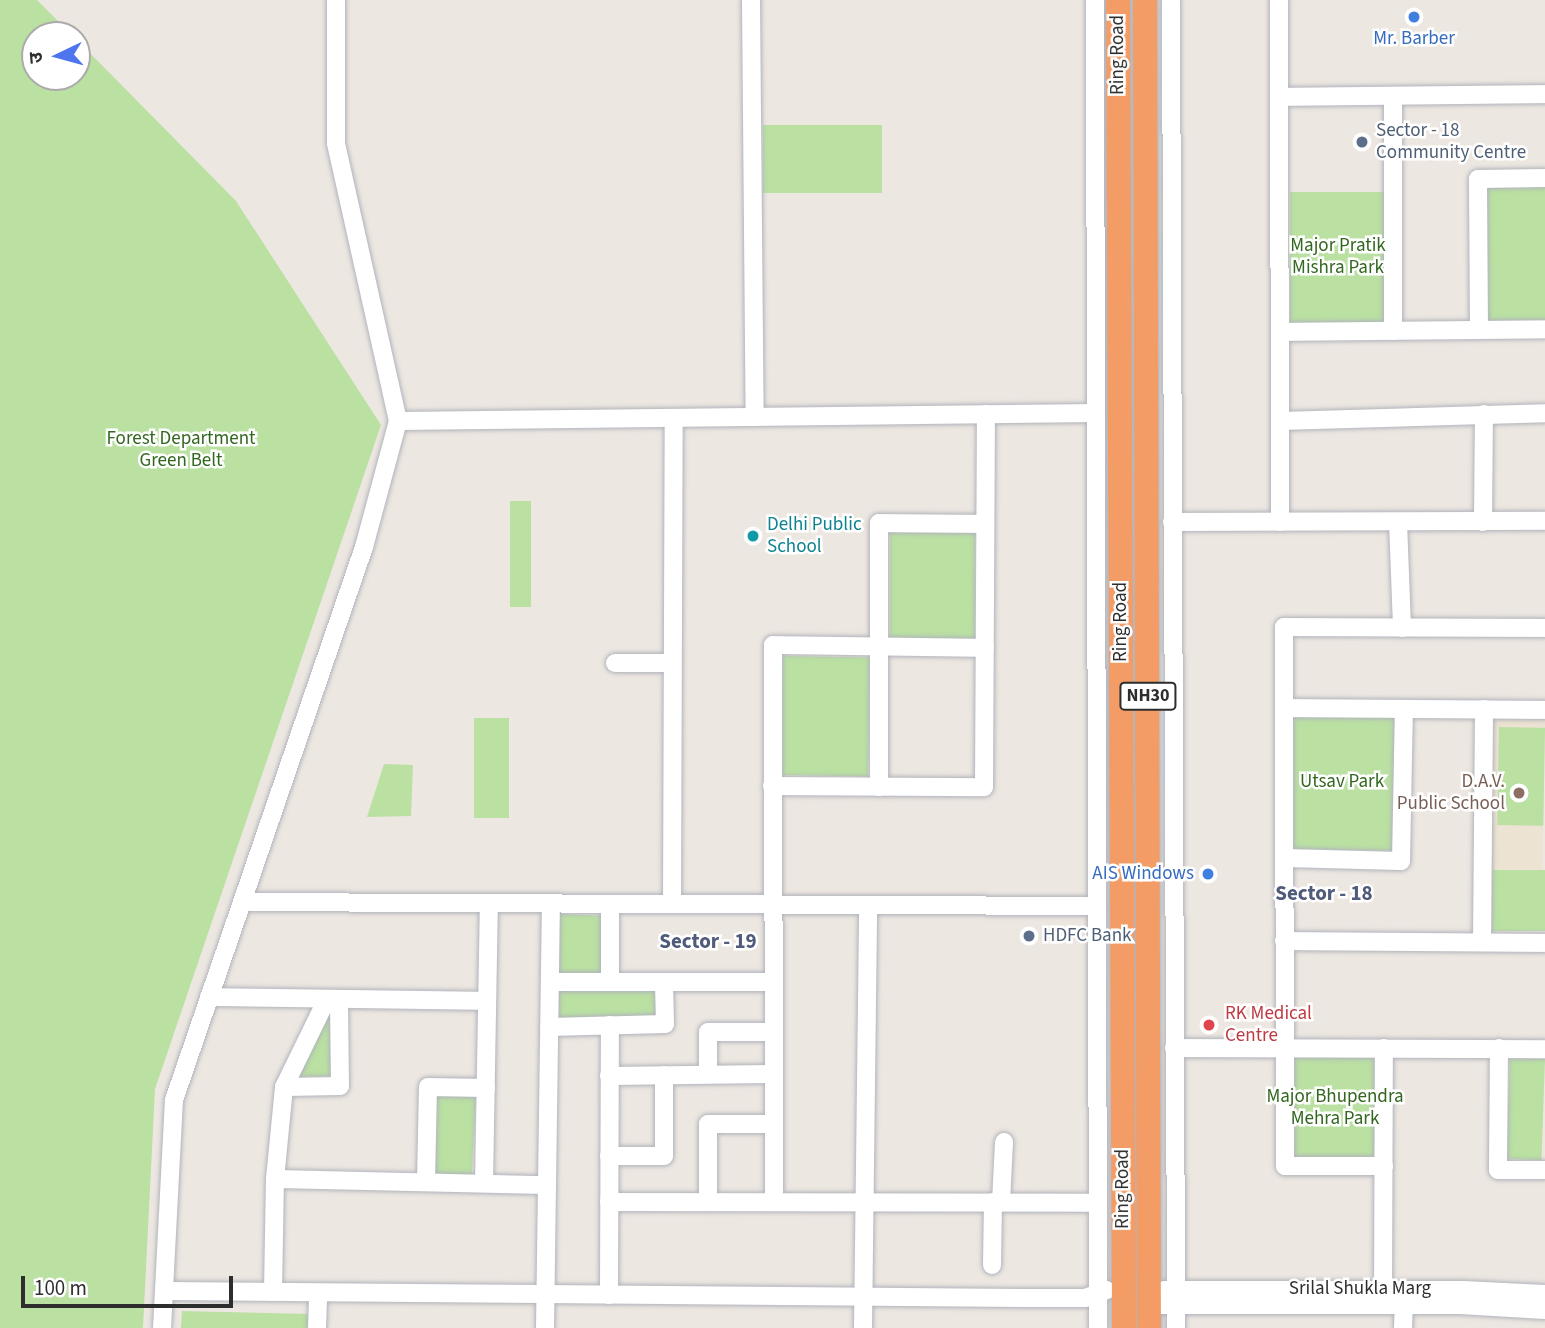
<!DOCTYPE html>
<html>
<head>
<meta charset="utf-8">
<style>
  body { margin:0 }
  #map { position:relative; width:1545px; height:1328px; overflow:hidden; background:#ede7e1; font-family:"Source Sans 3","Noto Sans Devanagari",sans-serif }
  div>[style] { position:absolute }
  .education>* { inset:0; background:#ede3d2; transform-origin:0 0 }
  .green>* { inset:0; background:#bae0a2; transform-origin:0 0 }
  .roads { filter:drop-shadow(0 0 2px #b1b4bc) drop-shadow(0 0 2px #b1b4bc) }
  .minor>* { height:18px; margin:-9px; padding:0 9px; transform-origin:9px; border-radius:9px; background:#fff }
  .highway>* { height:24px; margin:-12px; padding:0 12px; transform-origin:12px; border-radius:12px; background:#f39c66 }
  .dots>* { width:19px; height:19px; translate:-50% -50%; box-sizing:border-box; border:4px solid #fff; border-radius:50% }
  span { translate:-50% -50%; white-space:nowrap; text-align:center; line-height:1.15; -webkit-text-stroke:5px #fff; paint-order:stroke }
  .shield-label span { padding:2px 5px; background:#fff; border:2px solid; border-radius:5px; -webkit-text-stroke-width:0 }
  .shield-label { font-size:18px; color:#2d2d2d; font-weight:700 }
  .shop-label { font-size:19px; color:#366cbe }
  .right { translate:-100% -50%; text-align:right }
  .street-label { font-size:19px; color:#2d2d2d }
  .service-label { font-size:19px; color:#4e5e75 }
  .left { translate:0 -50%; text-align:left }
  .park-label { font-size:19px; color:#336720 }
  .culture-label { font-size:19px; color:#0d838f }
  .education-label { font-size:19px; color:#785e54 }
  .health-label { font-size:19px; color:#be3a42 }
  .neighbourhood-label { font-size:21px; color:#505a7b; font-weight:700 }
  .north { position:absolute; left:21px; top:21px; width:70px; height:70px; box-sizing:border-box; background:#fff; border:2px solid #ababab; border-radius:50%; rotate:265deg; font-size:19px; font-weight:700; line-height:28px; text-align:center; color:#2d2d2d }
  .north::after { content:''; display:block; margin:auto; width:24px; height:32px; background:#4e74ee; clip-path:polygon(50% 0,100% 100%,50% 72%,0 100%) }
  .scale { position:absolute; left:21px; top:1276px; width:212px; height:32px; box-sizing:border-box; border:4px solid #2d2d2d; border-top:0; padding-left:9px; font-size:21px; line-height:24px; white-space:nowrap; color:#2d2d2d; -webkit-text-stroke:5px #fff; paint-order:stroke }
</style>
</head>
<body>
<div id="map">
  <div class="education">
    <div style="left:1492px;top:716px;width:53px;height:154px;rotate:1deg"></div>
  </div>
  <div class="green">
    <div style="clip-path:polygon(0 0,37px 0,72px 35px,35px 35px,35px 77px,77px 77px,77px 40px,236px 201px,381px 425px,155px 1089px,143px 1328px,0 1328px)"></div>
    <div style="left:763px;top:125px;width:119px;height:68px"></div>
    <div style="left:1486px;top:187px;width:59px;height:136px"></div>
    <div style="left:1290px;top:192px;width:95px;height:131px"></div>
    <div style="left:510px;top:501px;width:21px;height:106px"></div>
    <div style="left:890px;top:533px;width:85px;height:106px"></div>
    <div style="left:783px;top:656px;width:87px;height:119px;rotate:1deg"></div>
    <div style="left:1290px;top:715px;width:105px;height:134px;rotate:1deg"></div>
    <div style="left:474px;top:718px;width:35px;height:100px"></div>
    <div style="left:1499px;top:727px;width:46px;height:98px;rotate:1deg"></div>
    <div style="clip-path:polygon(384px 764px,413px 765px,411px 816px,367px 817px)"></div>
    <div style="left:1492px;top:870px;width:53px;height:61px"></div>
    <div style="clip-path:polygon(558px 914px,605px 916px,606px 985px,658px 986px,659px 1019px,557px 1018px)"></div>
    <div style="clip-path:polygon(331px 1013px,333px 1076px,295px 1077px)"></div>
    <div style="left:1292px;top:1056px;width:87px;height:103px;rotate:1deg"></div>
    <div style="left:1510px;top:1058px;width:35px;height:101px;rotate:2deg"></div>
    <div style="left:434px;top:1094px;width:42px;height:79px;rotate:3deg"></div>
    <div style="clip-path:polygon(182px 1311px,310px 1314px,310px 1328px,181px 1328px)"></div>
  </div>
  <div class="roads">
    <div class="minor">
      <div style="left:751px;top:0;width:417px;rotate:89.5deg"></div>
      <div style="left:1095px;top:0;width:1328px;rotate:89.87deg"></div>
      <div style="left:1171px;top:0;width:1328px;rotate:89.78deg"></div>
      <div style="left:1279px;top:0;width:522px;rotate:89.89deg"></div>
      <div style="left:1279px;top:97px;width:266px;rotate:-0.6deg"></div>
      <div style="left:1479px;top:330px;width:151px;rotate:-90.4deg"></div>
      <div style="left:1478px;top:179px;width:67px;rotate:-0.9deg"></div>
      <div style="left:1393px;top:331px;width:235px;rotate:-90deg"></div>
      <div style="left:1280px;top:332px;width:265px;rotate:-0.6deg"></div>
      <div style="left:398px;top:421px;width:698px;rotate:-0.66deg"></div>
      <div style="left:1280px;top:421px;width:265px;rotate:-1.7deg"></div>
      <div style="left:1172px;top:522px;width:373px;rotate:-0.2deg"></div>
      <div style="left:1398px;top:522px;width:106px;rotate:87.8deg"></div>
      <div style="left:1483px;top:522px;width:108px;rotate:-89.5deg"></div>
      <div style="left:615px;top:663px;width:57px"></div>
      <div style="left:1284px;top:708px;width:261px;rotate:0.4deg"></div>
      <div style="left:772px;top:786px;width:212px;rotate:0.3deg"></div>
      <div style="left:984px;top:787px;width:373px;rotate:-89.7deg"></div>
      <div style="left:879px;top:787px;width:264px;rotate:-90deg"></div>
      <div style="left:879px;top:523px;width:106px;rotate:0.5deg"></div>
      <div style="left:1284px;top:858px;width:117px;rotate:1.5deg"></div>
      <div style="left:1401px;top:861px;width:152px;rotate:-88.9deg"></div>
      <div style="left:242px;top:902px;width:855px;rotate:0.27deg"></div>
      <div style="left:610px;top:904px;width:78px;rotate:90deg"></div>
      <div style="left:610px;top:982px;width:161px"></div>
      <div style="left:672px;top:904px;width:486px;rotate:-89.8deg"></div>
      <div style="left:1284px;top:941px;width:261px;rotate:0.4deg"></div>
      <div style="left:1482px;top:942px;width:233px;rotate:-89.5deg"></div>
      <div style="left:550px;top:982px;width:60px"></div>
      <div style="left:209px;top:997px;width:278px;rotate:0.8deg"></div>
      <div style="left:549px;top:1027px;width:116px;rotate:-1.5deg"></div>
      <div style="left:665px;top:1024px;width:42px;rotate:-91.4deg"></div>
      <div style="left:1174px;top:1048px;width:371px;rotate:0.2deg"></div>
      <div style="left:1499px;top:1048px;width:122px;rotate:90.5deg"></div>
      <div style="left:1498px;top:1170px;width:47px"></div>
      <div style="left:708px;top:1074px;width:42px;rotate:-90deg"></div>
      <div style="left:708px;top:1032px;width:64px"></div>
      <div style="left:609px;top:1076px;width:163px;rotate:-0.7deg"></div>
      <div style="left:284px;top:1087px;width:56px;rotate:-1deg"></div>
      <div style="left:340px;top:1086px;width:87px;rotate:-90.7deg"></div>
      <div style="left:609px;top:1156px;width:55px"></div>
      <div style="left:664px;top:1156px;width:81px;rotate:-90deg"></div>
      <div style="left:1384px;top:1166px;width:99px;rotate:180deg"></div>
      <div style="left:1285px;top:1166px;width:539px;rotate:-90.11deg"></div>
      <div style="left:1284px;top:627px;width:261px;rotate:0.2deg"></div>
      <div style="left:275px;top:1179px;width:272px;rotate:1.3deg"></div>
      <div style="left:426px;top:1182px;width:95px;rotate:-88.8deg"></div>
      <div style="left:428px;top:1087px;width:58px;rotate:1deg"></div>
      <div style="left:484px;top:1183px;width:280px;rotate:-89deg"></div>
      <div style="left:609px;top:1202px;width:489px;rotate:0.1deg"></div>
      <div style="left:708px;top:1202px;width:78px;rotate:-90deg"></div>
      <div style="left:708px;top:1124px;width:65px"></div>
      <div style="left:774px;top:1202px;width:557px;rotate:-90.1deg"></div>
      <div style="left:773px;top:645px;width:212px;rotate:0.8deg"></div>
      <div style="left:1001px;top:1202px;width:60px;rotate:-87.1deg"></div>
      <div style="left:992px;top:1265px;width:63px;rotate:-89.1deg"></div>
      <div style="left:1164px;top:1290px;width:299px"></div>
      <div style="left:1463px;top:1290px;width:82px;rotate:2.8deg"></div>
      <div style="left:164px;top:1291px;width:859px;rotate:0.47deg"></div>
      <div style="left:1023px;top:1298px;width:62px"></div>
      <div style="left:1085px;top:1298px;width:23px;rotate:-20deg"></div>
      <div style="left:273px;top:1292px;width:113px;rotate:-89deg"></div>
      <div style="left:275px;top:1179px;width:92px;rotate:-84.4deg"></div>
      <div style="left:284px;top:1087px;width:98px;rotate:-64deg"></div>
      <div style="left:609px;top:1295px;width:270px;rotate:-89.8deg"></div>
      <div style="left:1383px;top:1300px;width:252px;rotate:-89.8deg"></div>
      <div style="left:1149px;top:1305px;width:311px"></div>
      <div style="left:1460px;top:1305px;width:85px;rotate:3.4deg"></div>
      <div style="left:162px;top:1328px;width:228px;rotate:-87deg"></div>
      <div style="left:174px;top:1100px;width:585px;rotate:-71.04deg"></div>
      <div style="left:364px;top:547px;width:131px;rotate:-74.9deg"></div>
      <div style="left:398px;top:421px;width:285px;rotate:-102.6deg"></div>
      <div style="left:336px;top:143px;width:143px;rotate:-90deg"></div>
      <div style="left:317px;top:1328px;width:35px;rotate:-88deg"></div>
      <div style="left:545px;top:1328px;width:424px;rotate:-89.2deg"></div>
      <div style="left:863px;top:1328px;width:423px;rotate:-89.3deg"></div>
      <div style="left:1403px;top:1328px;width:35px;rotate:-88deg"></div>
    </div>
    <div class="highway">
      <div style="left:1118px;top:0;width:1328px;rotate:89.74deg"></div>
      <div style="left:1145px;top:0;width:1328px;rotate:89.83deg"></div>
    </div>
  </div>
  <div class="dots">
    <div style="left:1414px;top:17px;background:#3f7fe0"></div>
    <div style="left:1362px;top:142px;background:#5c6f8a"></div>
    <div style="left:753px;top:536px;background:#0f9aa8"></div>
    <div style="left:1519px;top:793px;background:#8d6e63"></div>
    <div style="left:1208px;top:874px;background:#3f7fe0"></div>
    <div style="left:1029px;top:936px;background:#5c6f8a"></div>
    <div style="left:1209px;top:1025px;background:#e0444e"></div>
  </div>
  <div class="shield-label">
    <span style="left:1148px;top:696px">NH30</span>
  </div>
  <div class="shop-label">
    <span style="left:1414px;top:39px">Mr. Barber</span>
    <span class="right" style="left:1194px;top:874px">AIS Windows</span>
  </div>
  <div class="street-label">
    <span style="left:1118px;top:55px;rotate:-90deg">Ring Road</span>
    <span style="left:1121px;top:622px;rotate:-90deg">Ring Road</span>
    <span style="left:1123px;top:1189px;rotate:-90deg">Ring Road</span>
    <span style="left:1360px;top:1289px">Srilal Shukla Marg</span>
  </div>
  <div class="service-label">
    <span class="left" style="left:1376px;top:142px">Sector - 18<br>Community Centre</span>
    <span class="left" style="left:1043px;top:936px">HDFC Bank</span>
  </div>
  <div class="park-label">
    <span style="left:1338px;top:257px">Major Pratik<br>Mishra Park</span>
    <span style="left:181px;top:450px">Forest Department<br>Green Belt</span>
    <span style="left:1342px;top:782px">Utsav Park</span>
    <span style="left:1335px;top:1108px">Major Bhupendra<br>Mehra Park</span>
  </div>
  <div class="culture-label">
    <span class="left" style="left:767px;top:536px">Delhi Public<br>School</span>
  </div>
  <div class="education-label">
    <span class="right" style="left:1505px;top:793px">D.A.V.<br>Public School</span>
  </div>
  <div class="health-label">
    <span class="left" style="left:1225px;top:1025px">RK Medical<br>Centre</span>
  </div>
  <div class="neighbourhood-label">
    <span style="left:1324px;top:893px">Sector - 18</span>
    <span style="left:708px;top:941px">Sector - 19</span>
  </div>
  <div class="north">उ</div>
  <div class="scale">100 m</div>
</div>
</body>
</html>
